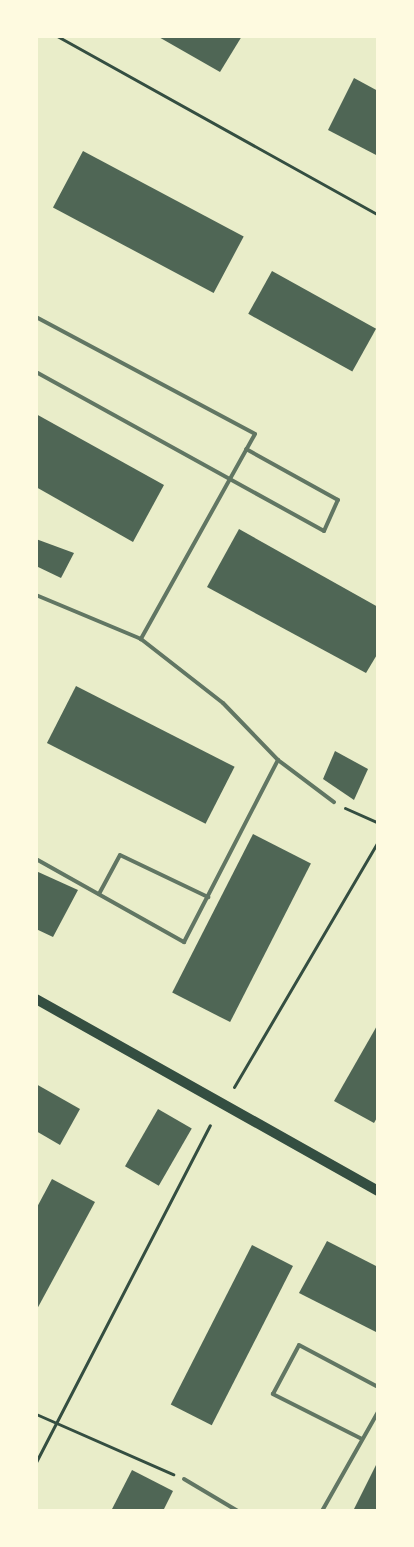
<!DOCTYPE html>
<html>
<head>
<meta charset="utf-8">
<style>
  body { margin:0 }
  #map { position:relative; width:414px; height:1547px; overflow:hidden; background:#e9edc9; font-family:"DejaVu Sans",sans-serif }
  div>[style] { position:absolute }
  .building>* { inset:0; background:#4f6655; transform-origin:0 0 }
  .path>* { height:3px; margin:-1.5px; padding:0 1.5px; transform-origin:1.5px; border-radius:1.5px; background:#344e41 }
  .service>* { height:4px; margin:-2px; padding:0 2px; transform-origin:2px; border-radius:2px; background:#617663 }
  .secondary>* { height:10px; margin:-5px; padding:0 5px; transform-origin:5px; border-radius:5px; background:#344e41 }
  span { translate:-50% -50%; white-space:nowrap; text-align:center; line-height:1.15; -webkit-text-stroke:4px #fefae0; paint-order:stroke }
  .frame { position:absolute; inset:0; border:38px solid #fefae0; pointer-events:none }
</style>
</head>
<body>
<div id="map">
  <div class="building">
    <div style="clip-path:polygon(157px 36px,242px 36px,220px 72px)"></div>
    <div style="clip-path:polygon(354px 78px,378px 91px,378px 156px,328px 130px)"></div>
    <div style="left:83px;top:151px;width:182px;height:64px;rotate:28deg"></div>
    <div style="left:272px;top:271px;width:119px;height:49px;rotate:29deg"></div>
    <div style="clip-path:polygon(36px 414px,164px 485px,133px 542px,36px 487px)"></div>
    <div style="clip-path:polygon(239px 529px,378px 607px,378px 653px,366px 673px,207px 587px)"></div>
    <div style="clip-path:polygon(36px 539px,74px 553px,61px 578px,36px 566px)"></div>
    <div style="left:76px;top:686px;width:178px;height:64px;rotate:27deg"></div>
    <div style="clip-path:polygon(335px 751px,368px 769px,354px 800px,323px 779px)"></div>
    <div style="left:253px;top:834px;width:65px;height:178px;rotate:27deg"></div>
    <div style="clip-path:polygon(36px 871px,78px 890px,53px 937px,36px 929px)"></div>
    <div style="clip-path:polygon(378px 1024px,378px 1116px,374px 1123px,334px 1101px)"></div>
    <div style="clip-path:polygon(36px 1084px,80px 1109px,60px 1145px,36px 1131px)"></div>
    <div style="left:158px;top:1109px;width:39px;height:66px;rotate:30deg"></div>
    <div style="clip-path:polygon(52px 1179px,95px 1202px,36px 1311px,36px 1209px)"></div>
    <div style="clip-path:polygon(327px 1241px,378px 1267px,378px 1333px,299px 1293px)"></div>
    <div style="left:252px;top:1245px;width:46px;height:179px;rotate:27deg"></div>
    <div style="clip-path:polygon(378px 1461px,378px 1511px,353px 1511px)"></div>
    <div style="clip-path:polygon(132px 1470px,173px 1491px,163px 1511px,111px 1511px)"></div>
  </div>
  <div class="path">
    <div style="left:57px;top:36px;width:368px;rotate:29.1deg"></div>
    <div style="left:345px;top:808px;width:36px;rotate:24deg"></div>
    <div style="left:234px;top:1087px;width:284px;rotate:-59.6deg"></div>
    <div style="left:36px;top:1414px;width:150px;rotate:23.7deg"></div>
    <div style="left:36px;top:1462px;width:379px;rotate:-62.7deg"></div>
  </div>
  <div class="service">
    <div style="left:36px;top:317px;width:248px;rotate:28.1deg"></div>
    <div style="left:255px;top:434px;width:235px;rotate:119.1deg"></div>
    <div style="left:36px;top:372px;width:329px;rotate:28.9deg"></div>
    <div style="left:324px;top:531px;width:34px;rotate:-66deg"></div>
    <div style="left:338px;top:500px;width:105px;rotate:-151deg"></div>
    <div style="left:36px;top:595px;width:114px;rotate:22.7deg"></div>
    <div style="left:141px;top:639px;width:104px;rotate:38deg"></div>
    <div style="left:223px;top:703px;width:79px;rotate:46deg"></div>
    <div style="left:278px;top:760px;width:70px;rotate:36.9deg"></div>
    <div style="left:36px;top:859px;width:170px;rotate:29.3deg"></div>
    <div style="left:184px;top:942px;width:205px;rotate:-62.7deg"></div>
    <div style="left:99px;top:894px;width:44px;rotate:-61.7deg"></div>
    <div style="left:120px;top:855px;width:98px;rotate:25.5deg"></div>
    <div style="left:362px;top:1439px;width:100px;rotate:-153.2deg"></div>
    <div style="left:273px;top:1394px;width:55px;rotate:-62deg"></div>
    <div style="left:299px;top:1345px;width:89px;rotate:28deg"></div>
    <div style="left:184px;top:1479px;width:63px;rotate:30.7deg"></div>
    <div style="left:322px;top:1511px;width:114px;rotate:-60.5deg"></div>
  </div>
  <div class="secondary">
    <div style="left:36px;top:999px;width:392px;rotate:29.3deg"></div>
  </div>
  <div class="frame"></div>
</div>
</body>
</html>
